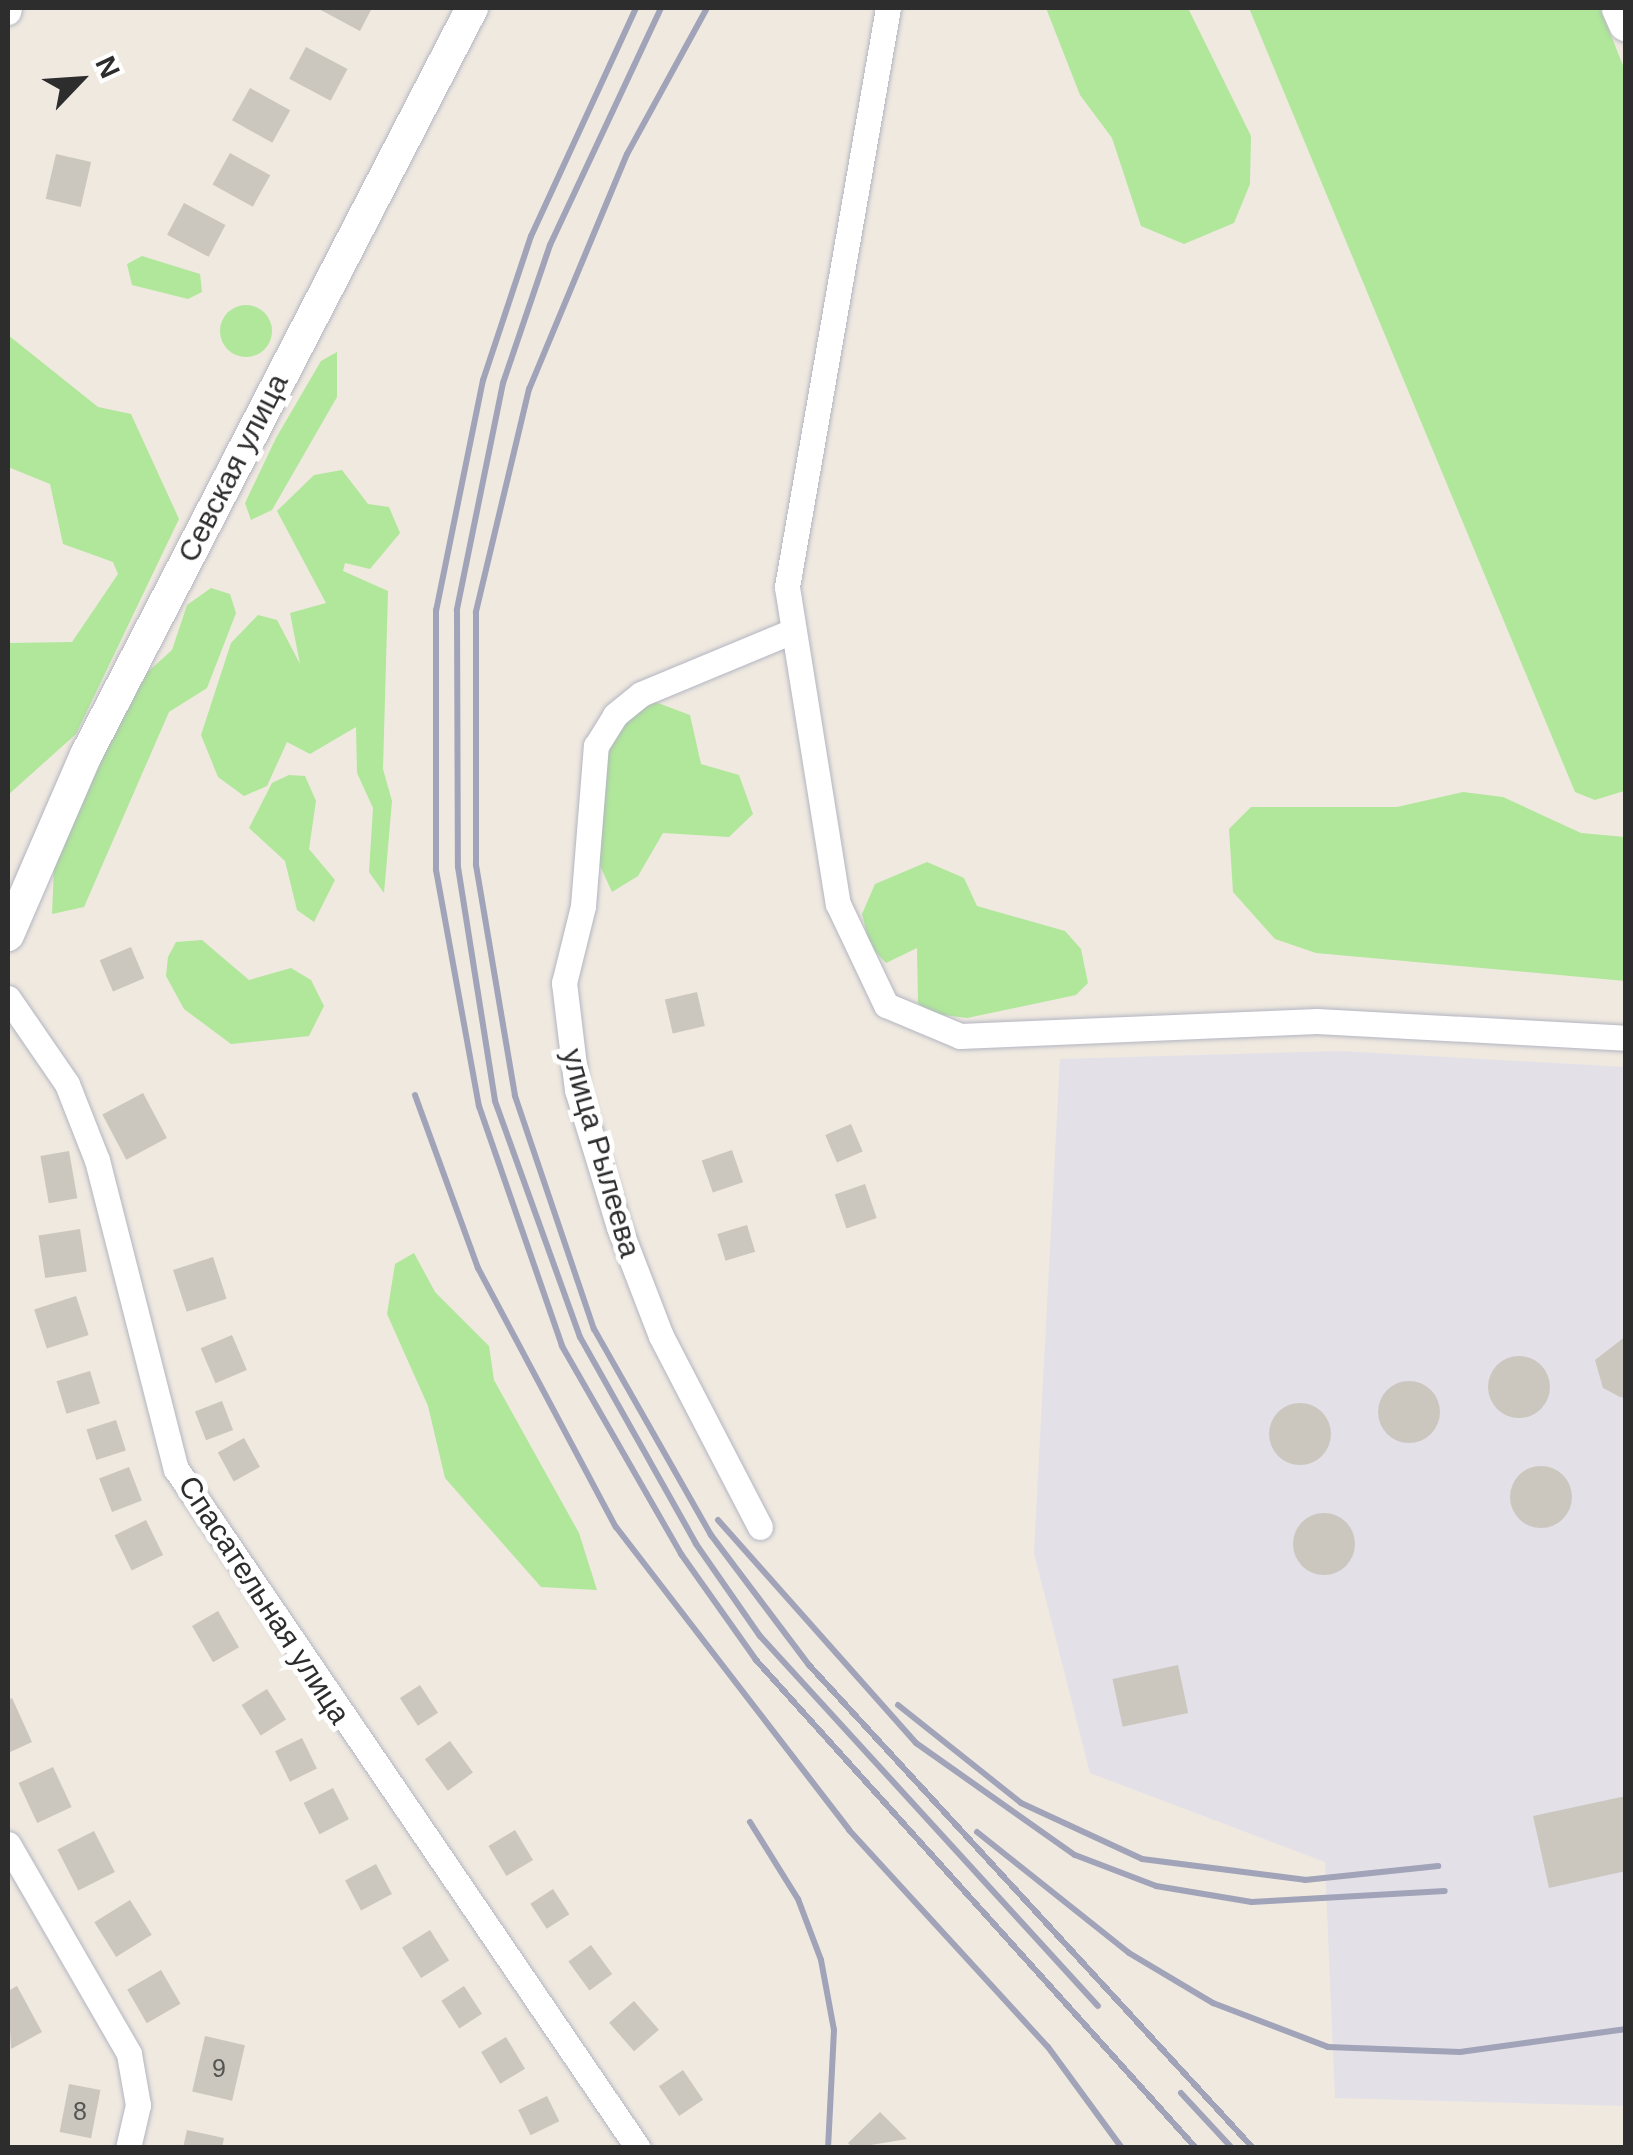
<!DOCTYPE html>
<html>
<head>
<meta charset="utf-8">
<style>
  body { margin:0 }
  #map { position:relative; width:1633px; height:2155px; overflow:hidden; background:#efe9e0; font-family:Helvetica,sans-serif }
  div>[style] { position:absolute }
  .industrial>* { inset:0; background:#e3e0e8 }
  .green>* { inset:0; background:#b0e79a }
  .round { border-radius:50% }
  .building>* { inset:0; background:#cbc7be; transform-origin:0 0 }
  .roads { filter:drop-shadow(0 0 2px #b3b5c1) drop-shadow(0 0 2px #b3b5c1) }
  .minor>* { height:25px; margin:-12.5px; padding:0 12.5px; transform-origin:12.5px; border-radius:12.5px; background:#fff }
  .tertiary>* { height:32px; margin:-16px; padding:0 16px; transform-origin:16px; border-radius:16px; background:#fff }
  .secondary>* { height:35px; margin:-17.5px; padding:0 17.5px; transform-origin:17.5px; border-radius:17.5px; background:#fff }
  .rail>* { height:6px; margin:-3px; padding:0 3px; transform-origin:3px; border-radius:3px; background:#a1a3b8 }
  span { translate:-50% -50%; white-space:nowrap; text-align:center; line-height:1.15; -webkit-text-stroke:10px #fff; paint-order:stroke }
  .number-label { font-size:25px; color:#545451 }
  .number-label span { -webkit-text-stroke-width:0 }
  .street-label { font-size:30px; color:#2d2d2d }
  .frame { position:absolute; inset:0; border:10px solid #2d2d2d; pointer-events:none }
  .north { position:absolute; left:30px; top:30px; width:100px; height:100px; -webkit-text-stroke:8px #fff; paint-order:stroke; rotate:65deg; font-size:28px; font-weight:700; line-height:40px; text-align:center; color:#2d2d2d }
  .north::after { content:''; display:block; margin:auto; width:35px; height:45px; background:#2d2d2d; clip-path:polygon(50% 0,100% 100%,50% 72%,0 100%) }
</style>
</head>
<body>
<div id="map">
  <div class="industrial">
    <div style="clip-path:polygon(1340px 1051px,1625px 1067px,1625px 2106px,1335px 2098px,1325px 1862px,1090px 1773px,1034px 1553px,1060px 1059px)"></div>
  </div>
  <div class="green">
    <div style="clip-path:polygon(1046px 8px,1188px 8px,1251px 136px,1250px 184px,1234px 223px,1184px 244px,1141px 226px,1112px 138px,1080px 95px)"></div>
    <div style="clip-path:polygon(1249px 8px,1600px 8px,1626px 73px,1624px 791px,1595px 800px,1575px 792px)"></div>
    <div style="clip-path:polygon(142px 256px,200px 274px,202px 292px,188px 299px,132px 285px,127px 264px)"></div>
    <div class="round" style="left:220px;top:305px;width:52px;height:52px"></div>
    <div style="clip-path:polygon(8px 335px,98px 407px,131px 414px,179px 519px,76px 734px,8px 795px,8px 643px,72px 642px,118px 574px,113px 562px,63px 544px,50px 484px,8px 467px)"></div>
    <div style="clip-path:polygon(337px 352px,337px 397px,272px 510px,251px 520px,245px 503px,276px 438px,321px 361px)"></div>
    <div style="clip-path:polygon(342px 470px,368px 504px,389px 507px,400px 533px,370px 569px,345px 563px,343px 571px,388px 591px,383px 769px,392px 801px,384px 893px,369px 872px,373px 808px,357px 773px,356px 727px,310px 754px,287px 742px,267px 786px,244px 796px,218px 777px,201px 735px,231px 643px,258px 615px,277px 620px,300px 664px,290px 613px,326px 603px,277px 511px,314px 475px)"></div>
    <div style="clip-path:polygon(211px 588px,230px 594px,236px 613px,207px 688px,169px 712px,84px 907px,52px 914px,54px 867px,84px 795px,141px 678px,172px 650px,187px 605px)"></div>
    <div style="clip-path:polygon(650px 700px,690px 715px,701px 764px,739px 775px,753px 814px,729px 837px,663px 833px,638px 876px,612px 892px,597px 859px,607px 751px,615px 728px)"></div>
    <div style="clip-path:polygon(289px 775px,305px 776px,316px 801px,309px 849px,335px 880px,314px 922px,297px 910px,285px 861px,249px 828px,272px 783px)"></div>
    <div style="clip-path:polygon(1463px 792px,1503px 797px,1581px 833px,1625px 837px,1625px 981px,1316px 953px,1275px 939px,1233px 892px,1229px 829px,1251px 807px,1397px 807px)"></div>
    <div style="clip-path:polygon(927px 862px,964px 878px,977px 906px,1065px 931px,1081px 949px,1088px 983px,1076px 995px,967px 1018px,928px 1013px,918px 1003px,917px 948px,886px 963px,870px 946px,862px 914px,875px 884px)"></div>
    <div style="clip-path:polygon(202px 940px,249px 980px,291px 968px,311px 980px,324px 1006px,309px 1036px,231px 1044px,184px 1009px,166px 976px,168px 957px,176px 942px)"></div>
    <div style="clip-path:polygon(414px 1253px,435px 1292px,489px 1346px,494px 1380px,579px 1533px,597px 1590px,541px 1587px,445px 1478px,428px 1406px,387px 1314px,395px 1264px)"></div>
  </div>
  <div class="building">
    <div style="clip-path:polygon(317px 8px,372px 8px,360px 31px)"></div>
    <div style="left:306px;top:47px;width:47px;height:36px;rotate:28deg"></div>
    <div style="left:250px;top:88px;width:46px;height:37px;rotate:29deg"></div>
    <div style="left:230px;top:153px;width:46px;height:36px;rotate:29deg"></div>
    <div style="left:56px;top:154px;width:36px;height:46px;rotate:13deg"></div>
    <div style="left:184px;top:203px;width:47px;height:36px;rotate:28deg"></div>
    <div style="left:131px;top:947px;width:34px;height:34px;rotate:67deg"></div>
    <div style="left:697px;top:992px;width:35px;height:33px;rotate:77deg"></div>
    <div style="left:143px;top:1093px;width:51px;height:46px;rotate:62deg"></div>
    <div style="left:851px;top:1124px;width:30px;height:28px;rotate:67deg"></div>
    <div style="left:732px;top:1150px;width:34px;height:32px;rotate:71deg"></div>
    <div style="left:69px;top:1151px;width:48px;height:29px;rotate:80deg"></div>
    <div style="left:865px;top:1184px;width:36px;height:32px;rotate:71deg"></div>
    <div style="left:747px;top:1225px;width:28px;height:31px;rotate:73deg"></div>
    <div style="left:80px;top:1229px;width:43px;height:42px;rotate:81deg"></div>
    <div style="left:213px;top:1257px;width:44px;height:42px;rotate:72deg"></div>
    <div style="left:76px;top:1296px;width:41px;height:44px;rotate:72deg"></div>
    <div style="left:232px;top:1335px;width:38px;height:34px;rotate:67deg"></div>
    <div style="clip-path:polygon(1626px 1336px,1626px 1398px,1620px 1397px,1603px 1388px,1595px 1360px)"></div>
    <div class="round" style="left:1488px;top:1356px;width:62px;height:62px"></div>
    <div style="left:90px;top:1371px;width:34px;height:35px;rotate:73deg"></div>
    <div class="round" style="left:1378px;top:1381px;width:62px;height:62px"></div>
    <div style="left:222px;top:1401px;width:31px;height:29px;rotate:69deg"></div>
    <div class="round" style="left:1269px;top:1403px;width:62px;height:62px"></div>
    <div style="left:116px;top:1420px;width:32px;height:31px;rotate:72deg"></div>
    <div style="left:244px;top:1438px;width:33px;height:30px;rotate:61deg"></div>
    <div class="round" style="left:1510px;top:1466px;width:62px;height:62px"></div>
    <div style="left:129px;top:1467px;width:36px;height:32px;rotate:69deg"></div>
    <div class="round" style="left:1293px;top:1513px;width:62px;height:62px"></div>
    <div style="left:146px;top:1520px;width:39px;height:35px;rotate:64deg"></div>
    <div style="left:218px;top:1611px;width:42px;height:30px;rotate:60deg"></div>
    <div style="left:1178px;top:1665px;width:49px;height:67px;rotate:78deg"></div>
    <div style="left:420px;top:1685px;width:33px;height:24px;rotate:57deg"></div>
    <div style="left:267px;top:1689px;width:36px;height:30px;rotate:58deg"></div>
    <div style="clip-path:polygon(12px 1698px,32px 1742px,8px 1753px,8px 1700px)"></div>
    <div style="left:302px;top:1738px;width:34px;height:30px;rotate:64deg"></div>
    <div style="left:450px;top:1741px;width:39px;height:31px;rotate:54deg"></div>
    <div style="left:53px;top:1767px;width:44px;height:38px;rotate:65deg"></div>
    <div style="left:333px;top:1788px;width:35px;height:33px;rotate:63deg"></div>
    <div style="clip-path:polygon(1626px 1796px,1626px 1871px,1549px 1888px,1533px 1816px)"></div>
    <div style="left:515px;top:1830px;width:35px;height:31px;rotate:59deg"></div>
    <div style="left:94px;top:1831px;width:46px;height:41px;rotate:63deg"></div>
    <div style="left:376px;top:1864px;width:34px;height:35px;rotate:62deg"></div>
    <div style="left:553px;top:1889px;width:30px;height:27px;rotate:57deg"></div>
    <div style="left:130px;top:1900px;width:41px;height:42px;rotate:58deg"></div>
    <div style="left:430px;top:1930px;width:36px;height:33px;rotate:58deg"></div>
    <div style="left:591px;top:1945px;width:36px;height:28px;rotate:54deg"></div>
    <div style="left:161px;top:1970px;width:39px;height:39px;rotate:60deg"></div>
    <div style="clip-path:polygon(17px 1986px,42px 2032px,11px 2049px,8px 1991px)"></div>
    <div style="left:464px;top:1986px;width:33px;height:27px;rotate:57deg"></div>
    <div style="left:634px;top:2001px;width:38px;height:33px;rotate:49deg"></div>
    <div style="left:205px;top:2036px;width:41px;height:57px;rotate:13deg"></div>
    <div style="left:506px;top:2037px;width:37px;height:29px;rotate:59deg"></div>
    <div style="left:683px;top:2070px;width:36px;height:29px;rotate:56deg"></div>
    <div style="left:69px;top:2084px;width:32px;height:49px;rotate:11deg"></div>
    <div style="left:547px;top:2096px;width:28px;height:32px;rotate:64deg"></div>
    <div style="clip-path:polygon(880px 2112px,907px 2139px,853px 2148px,848px 2143px)"></div>
    <div style="clip-path:polygon(187px 2130px,224px 2138px,222px 2148px,183px 2148px)"></div>
  </div>
  <div class="roads">
    <div class="minor">
      <div style="left:888px;top:8px;width:588px;rotate:99.9deg"></div>
      <div style="left:787px;top:587px;width:321px;rotate:80.9deg"></div>
      <div style="left:838px;top:904px;width:112px;rotate:64.6deg"></div>
      <div style="left:886px;top:1005px;width:80px;rotate:22.7deg"></div>
      <div style="left:960px;top:1036px;width:357px;rotate:-2.4deg"></div>
      <div style="left:1317px;top:1021px;width:309px;rotate:3.1deg"></div>
      <div style="left:8px;top:12px;width:4px;rotate:-76deg"></div>
      <div style="left:8px;top:998px;width:104px;rotate:55.5deg"></div>
      <div style="left:67px;top:1084px;width:82px;rotate:68.5deg"></div>
      <div style="left:97px;top:1160px;width:319px;rotate:75.7deg"></div>
      <div style="left:176px;top:1469px;width:821px;rotate:55.77deg"></div>
      <div style="left:760px;top:1527px;width:215px;rotate:-117.4deg"></div>
      <div style="left:661px;top:1336px;width:117px;rotate:-111.1deg"></div>
      <div style="left:619px;top:1227px;width:143px;rotate:-107deg"></div>
      <div style="left:577px;top:1090px;width:108px;rotate:-96.9deg"></div>
      <div style="left:564px;top:983px;width:79px;rotate:-76.1deg"></div>
      <div style="left:583px;top:906px;width:161px;rotate:-85.4deg"></div>
      <div style="left:596px;top:746px;width:36px;rotate:-58deg"></div>
      <div style="left:615px;top:715px;width:33px;rotate:-39deg"></div>
      <div style="left:641px;top:694px;width:164px;rotate:-22.6deg"></div>
      <div style="left:8px;top:1844px;width:242px;rotate:60deg"></div>
      <div style="left:129px;top:2054px;width:52px;rotate:80deg"></div>
      <div style="left:138px;top:2105px;width:44px;rotate:103.1deg"></div>
    </div>
    <div class="tertiary">
      <div style="left:8px;top:935px;width:196px;rotate:-66.6deg"></div>
      <div style="left:86px;top:755px;width:841px;rotate:-62.67deg"></div>
    </div>
    <div class="secondary">
      <div style="left:1619px;top:8px;width:17px;rotate:66deg"></div>
    </div>
  </div>
  <div class="rail">
    <div style="left:636px;top:8px;width:251px;rotate:114.7deg"></div>
    <div style="left:531px;top:236px;width:152px;rotate:108.4deg"></div>
    <div style="left:483px;top:380px;width:235px;rotate:101.5deg"></div>
    <div style="left:436px;top:610px;width:260px;rotate:90deg"></div>
    <div style="left:436px;top:870px;width:240px;rotate:79.7deg"></div>
    <div style="left:479px;top:1106px;width:254px;rotate:70.9deg"></div>
    <div style="left:562px;top:1346px;width:240px;rotate:60.2deg"></div>
    <div style="left:681px;top:1554px;width:130px;rotate:54.7deg"></div>
    <div style="left:756px;top:1660px;width:657px;rotate:47.96deg"></div>
    <div style="left:661px;top:8px;width:262px;rotate:115.1deg"></div>
    <div style="left:550px;top:245px;width:146px;rotate:108.8deg"></div>
    <div style="left:503px;top:383px;width:232px;rotate:101.5deg"></div>
    <div style="left:457px;top:610px;width:257px;rotate:89.8deg"></div>
    <div style="left:458px;top:867px;width:237px;rotate:81deg"></div>
    <div style="left:495px;top:1101px;width:251px;rotate:70.2deg"></div>
    <div style="left:580px;top:1337px;width:237px;rotate:60.7deg"></div>
    <div style="left:696px;top:1544px;width:112px;rotate:55.2deg"></div>
    <div style="left:760px;top:1636px;width:501px;rotate:47.59deg"></div>
    <div style="left:707px;top:8px;width:166px;rotate:118.7deg"></div>
    <div style="left:627px;top:154px;width:255px;rotate:112.6deg"></div>
    <div style="left:529px;top:389px;width:229px;rotate:103.4deg"></div>
    <div style="left:476px;top:612px;width:253px;rotate:90deg"></div>
    <div style="left:476px;top:865px;width:234px;rotate:80.4deg"></div>
    <div style="left:515px;top:1096px;width:246px;rotate:71.3deg"></div>
    <div style="left:594px;top:1329px;width:237px;rotate:60.4deg"></div>
    <div style="left:711px;top:1535px;width:163px;rotate:53deg"></div>
    <div style="left:809px;top:1665px;width:656px;rotate:47.41deg"></div>
    <div style="left:415px;top:1095px;width:184px;rotate:70deg"></div>
    <div style="left:478px;top:1268px;width:293px;rotate:62deg"></div>
    <div style="left:616px;top:1527px;width:382px;rotate:52.4deg"></div>
    <div style="left:849px;top:1830px;width:294px;rotate:47.5deg"></div>
    <div style="left:1048px;top:2047px;width:125px;rotate:53.8deg"></div>
    <div style="left:718px;top:1520px;width:298px;rotate:48.4deg"></div>
    <div style="left:916px;top:1743px;width:194px;rotate:35.2deg"></div>
    <div style="left:1075px;top:1855px;width:87px;rotate:20.9deg"></div>
    <div style="left:1156px;top:1886px;width:97px;rotate:9.5deg"></div>
    <div style="left:1252px;top:1902px;width:193px;rotate:-3.3deg"></div>
    <div style="left:898px;top:1705px;width:157px;rotate:38.5deg"></div>
    <div style="left:1021px;top:1803px;width:133px;rotate:24.8deg"></div>
    <div style="left:1142px;top:1859px;width:164px;rotate:7.3deg"></div>
    <div style="left:1305px;top:1880px;width:134px;rotate:-6deg"></div>
    <div style="left:750px;top:1822px;width:91px;rotate:58.1deg"></div>
    <div style="left:798px;top:1899px;width:65px;rotate:69.3deg"></div>
    <div style="left:821px;top:1960px;width:71px;rotate:79.5deg"></div>
    <div style="left:834px;top:2030px;width:118px;rotate:92.9deg"></div>
    <div style="left:977px;top:1832px;width:194px;rotate:38.5deg"></div>
    <div style="left:1129px;top:1953px;width:98px;rotate:30.8deg"></div>
    <div style="left:1213px;top:2003px;width:123px;rotate:20.9deg"></div>
    <div style="left:1328px;top:2047px;width:132px;rotate:2.2deg"></div>
    <div style="left:1460px;top:2052px;width:168px;rotate:-7.9deg"></div>
    <div style="left:1181px;top:2093px;width:75px;rotate:47.2deg"></div>
  </div>
  <div class="number-label">
    <span style="left:219px;top:2068px">9</span>
    <span style="left:80px;top:2111px">8</span>
  </div>
  <div class="street-label">
    <span style="left:233px;top:468px;rotate:-63deg">Севская улица</span>
    <span style="left:601px;top:1153px;rotate:74deg">улица Рылеева</span>
    <span style="left:264px;top:1600px;rotate:57deg">Спасательная улица</span>
  </div>
  <div class="frame"></div>
  <div class="north">N</div>
</div>
</body>
</html>
